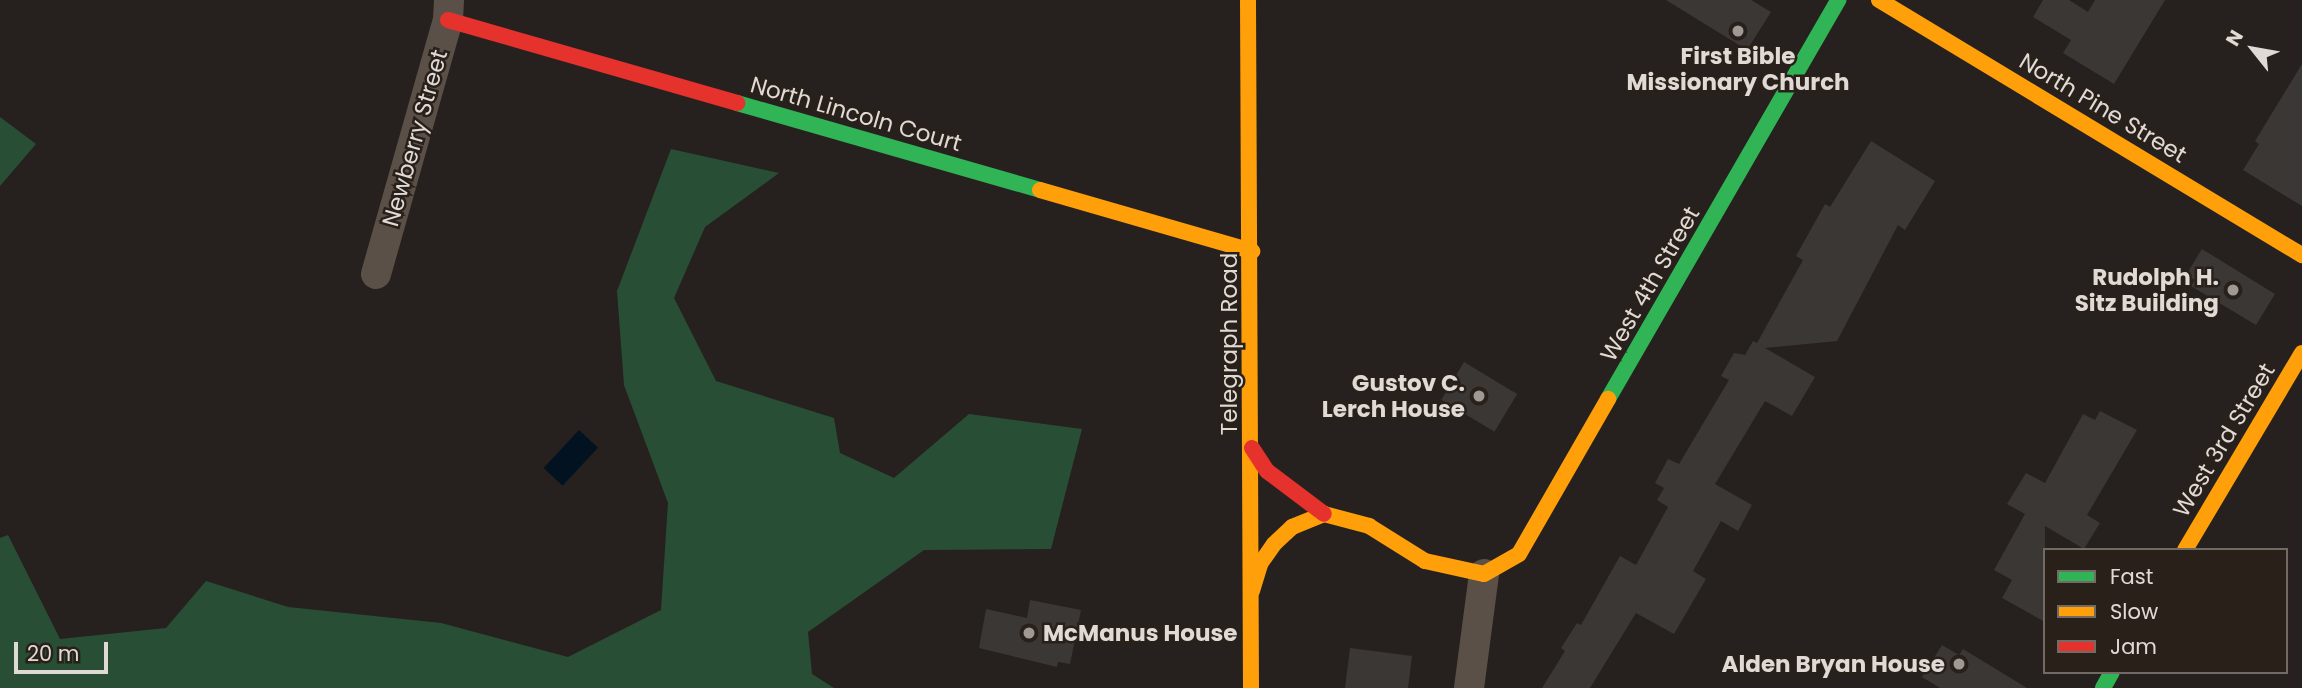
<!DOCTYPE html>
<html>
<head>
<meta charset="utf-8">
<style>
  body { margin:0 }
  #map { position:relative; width:2302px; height:688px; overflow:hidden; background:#26211e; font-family:Poppins,sans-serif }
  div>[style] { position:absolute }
  .forest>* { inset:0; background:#284f35 }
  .water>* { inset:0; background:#031220; transform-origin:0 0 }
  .building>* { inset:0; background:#3b3735; transform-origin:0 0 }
  .street>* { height:30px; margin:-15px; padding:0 15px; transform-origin:15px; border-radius:15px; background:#5b5048 }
  .fast>* { height:16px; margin:-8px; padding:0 8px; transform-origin:8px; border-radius:8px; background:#30b455 }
  .slow>* { height:16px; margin:-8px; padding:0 8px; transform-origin:8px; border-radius:8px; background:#ff9f0a }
  .jam>* { height:16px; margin:-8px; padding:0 8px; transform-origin:8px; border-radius:8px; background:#e5322d }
  .dots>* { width:19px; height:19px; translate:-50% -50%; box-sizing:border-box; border:4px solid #29201a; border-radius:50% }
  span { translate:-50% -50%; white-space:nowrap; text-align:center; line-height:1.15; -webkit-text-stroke:5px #29201a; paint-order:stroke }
  .poi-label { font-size:23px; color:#e0dad6; font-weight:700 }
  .right { translate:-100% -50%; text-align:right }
  .left { translate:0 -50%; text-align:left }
  .street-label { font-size:23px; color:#e0dad6 }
  .legend { position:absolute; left:2043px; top:548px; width:245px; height:126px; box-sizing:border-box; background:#29201a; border:2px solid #726a65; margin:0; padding:9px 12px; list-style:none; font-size:21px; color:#e0dad6 }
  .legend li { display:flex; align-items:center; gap:14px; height:35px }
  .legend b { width:35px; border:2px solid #726a65 }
  .north { position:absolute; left:2218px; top:14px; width:70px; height:70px; -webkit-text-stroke:5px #29201a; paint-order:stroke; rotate:301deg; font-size:19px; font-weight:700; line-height:28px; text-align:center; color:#e0dad6 }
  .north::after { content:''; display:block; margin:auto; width:24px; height:32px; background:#e0dad6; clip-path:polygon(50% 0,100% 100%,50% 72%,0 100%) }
  .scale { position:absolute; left:14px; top:642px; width:94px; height:32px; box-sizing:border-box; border:4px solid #e0dad6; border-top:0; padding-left:9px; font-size:21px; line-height:24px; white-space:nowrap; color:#e0dad6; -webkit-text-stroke:5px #29201a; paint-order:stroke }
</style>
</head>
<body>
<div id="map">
  <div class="forest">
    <div style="clip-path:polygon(0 117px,36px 144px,0 186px)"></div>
    <div style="clip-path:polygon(671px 149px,779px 173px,705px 227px,674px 298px,716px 381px,834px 418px,840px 453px,894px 478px,969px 414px,1082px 429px,1051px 549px,924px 550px,808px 632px,812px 674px,834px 688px,0 688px,0 538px,8px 535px,60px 639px,166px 628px,206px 581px,288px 607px,441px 623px,568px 657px,661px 610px,668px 503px,624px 385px,617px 291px)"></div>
  </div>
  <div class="water">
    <div style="left:579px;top:430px;width:26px;height:52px;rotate:43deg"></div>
  </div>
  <div class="building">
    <div style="clip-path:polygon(1666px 0,1751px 0,1771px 12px,1747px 50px)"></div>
    <div style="clip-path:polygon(2043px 0,2069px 0,2088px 12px,2095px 0,2165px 0,2114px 84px,2063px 53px,2071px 40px,2033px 17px)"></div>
    <div style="clip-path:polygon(2302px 64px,2302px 206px,2243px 170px,2259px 144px,2255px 141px)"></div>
    <div style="clip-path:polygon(1871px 141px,1935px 181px,1905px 230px,1898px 225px,1837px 341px,1765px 348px,1815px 377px,1792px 416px,1765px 401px,1715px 484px,1752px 505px,1738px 531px,1721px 521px,1693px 571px,1706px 579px,1674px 634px,1636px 613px,1590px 688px,1542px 688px,1565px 651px,1561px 648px,1577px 623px,1581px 625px,1620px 556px,1636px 565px,1668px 507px,1657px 500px,1664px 488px,1655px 483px,1668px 459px,1679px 464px,1729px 380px,1721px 376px,1734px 353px,1745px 355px,1753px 341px,1757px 343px,1803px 260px,1796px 256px,1825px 204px,1830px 207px)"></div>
    <div style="clip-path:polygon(2202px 249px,2275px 294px,2256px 325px,2191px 286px,2195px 280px,2186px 275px)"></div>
    <div style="left:1464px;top:362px;width:62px;height:44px;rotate:31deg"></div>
    <div style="clip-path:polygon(2100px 411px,2137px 430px,2087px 515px,2100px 523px,2084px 549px,2045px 526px,2045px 622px,2002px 598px,2012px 580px,1994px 570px,2025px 514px,2007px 504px,2026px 473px,2045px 483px,2083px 414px,2095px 420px)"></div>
    <div style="clip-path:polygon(1030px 600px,1081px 610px,1070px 664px,1058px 662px,1057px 667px,979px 648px,986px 609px,1027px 618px)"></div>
    <div style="clip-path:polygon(1942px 645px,1959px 655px,1963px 649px,2027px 688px,1940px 688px,1922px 677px)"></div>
    <div style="clip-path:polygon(1350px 648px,1412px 656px,1408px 688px,1345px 688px)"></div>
  </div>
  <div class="street">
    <div style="left:376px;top:274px;width:264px;rotate:-74.2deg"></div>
    <div style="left:448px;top:20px;width:20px;rotate:-87deg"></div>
    <div style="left:1469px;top:688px;width:115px;rotate:-82.5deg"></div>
  </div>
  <div class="fast">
    <div style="left:737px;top:103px;width:315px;rotate:16deg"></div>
    <div style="left:1608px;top:399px;width:461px;rotate:-60deg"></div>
    <div style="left:2103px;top:688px;width:18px;rotate:-61deg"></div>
  </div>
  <div class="slow">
    <div style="left:1248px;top:0;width:688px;rotate:89.75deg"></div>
    <div style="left:1879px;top:0;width:494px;rotate:31.1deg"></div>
    <div style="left:1040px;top:190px;width:221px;rotate:16.1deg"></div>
    <div style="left:2185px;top:550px;width:229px;rotate:-59.3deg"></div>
    <div style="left:1252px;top:591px;width:28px;rotate:-73deg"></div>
    <div style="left:1260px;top:564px;width:24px;rotate:-55deg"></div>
    <div style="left:1274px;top:544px;width:25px;rotate:-43deg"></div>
    <div style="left:1292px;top:527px;width:35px;rotate:-22deg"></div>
    <div style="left:1324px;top:514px;width:47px;rotate:14.9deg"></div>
    <div style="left:1369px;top:526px;width:66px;rotate:32deg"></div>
    <div style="left:1425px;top:561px;width:60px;rotate:12.4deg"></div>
    <div style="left:1484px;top:574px;width:40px;rotate:-29.7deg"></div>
    <div style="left:1519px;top:554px;width:179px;rotate:-60.1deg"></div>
  </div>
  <div class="jam">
    <div style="left:448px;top:20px;width:301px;rotate:16deg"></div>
    <div style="left:1252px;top:448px;width:27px;rotate:57deg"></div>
    <div style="left:1267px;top:471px;width:71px;rotate:37deg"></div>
  </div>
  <div class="dots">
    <div style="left:1738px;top:31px;background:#9f9996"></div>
    <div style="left:2233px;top:290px;background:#9f9996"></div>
    <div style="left:1479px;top:396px;background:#9f9996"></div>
    <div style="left:1029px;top:633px;background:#9f9996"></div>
    <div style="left:1959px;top:664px;background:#9f9996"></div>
  </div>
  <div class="poi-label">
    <span style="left:1738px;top:69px">First Bible<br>Missionary Church</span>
    <span class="right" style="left:2219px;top:290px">Rudolph H.<br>Sitz Building</span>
    <span class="right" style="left:1465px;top:396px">Gustov C.<br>Lerch House</span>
    <span class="left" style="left:1043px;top:633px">McManus House</span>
    <span class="right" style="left:1945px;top:664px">Alden Bryan House</span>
  </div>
  <div class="street-label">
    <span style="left:2103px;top:108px;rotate:31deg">North Pine Street</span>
    <span style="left:856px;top:114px;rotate:16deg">North Lincoln Court</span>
    <span style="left:415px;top:138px;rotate:-74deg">Newberry Street</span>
    <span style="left:1650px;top:284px;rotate:-60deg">West 4th Street</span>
    <span style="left:1229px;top:344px;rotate:-90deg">Telegraph Road</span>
    <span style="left:2224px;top:440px;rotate:-59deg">West 3rd Street</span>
  </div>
  <ul class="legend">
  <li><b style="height:9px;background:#30b455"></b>Fast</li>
  <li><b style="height:9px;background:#ff9f0a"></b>Slow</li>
  <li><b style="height:9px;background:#e5322d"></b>Jam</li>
  </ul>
  <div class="north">N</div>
  <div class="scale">20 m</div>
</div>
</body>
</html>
